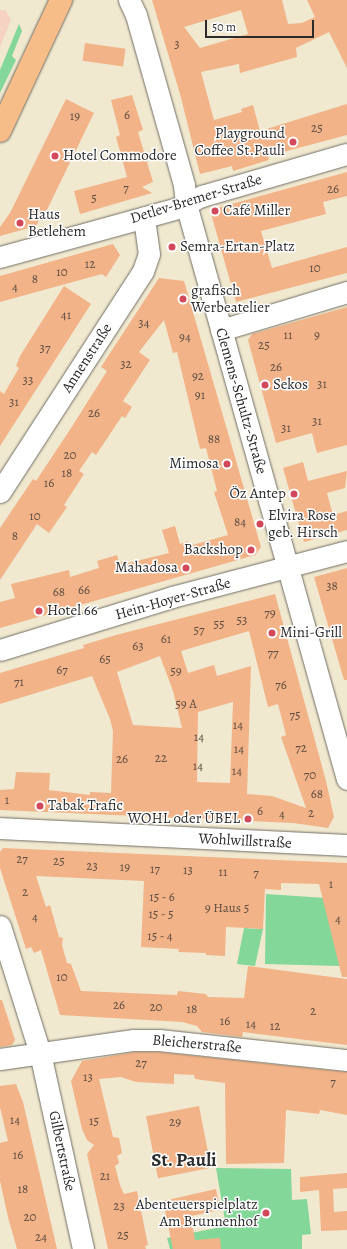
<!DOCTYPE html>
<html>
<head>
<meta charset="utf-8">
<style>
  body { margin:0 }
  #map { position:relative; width:347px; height:1249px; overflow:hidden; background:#f0e8cf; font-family:Alegreya,serif }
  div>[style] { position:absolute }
  .built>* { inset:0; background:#f6d2c3 }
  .green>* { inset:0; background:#83d799 }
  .building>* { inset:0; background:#f2b388; transform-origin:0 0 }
  .roads { filter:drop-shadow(0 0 1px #706d64) drop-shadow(0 0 1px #706d64) }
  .minor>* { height:21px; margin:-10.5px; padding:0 10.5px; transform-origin:10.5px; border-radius:10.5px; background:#fff }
  .major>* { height:22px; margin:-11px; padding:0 11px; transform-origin:11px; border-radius:11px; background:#f7bd88 }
  .dots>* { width:11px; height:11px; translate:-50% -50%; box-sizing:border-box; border:2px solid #fff; border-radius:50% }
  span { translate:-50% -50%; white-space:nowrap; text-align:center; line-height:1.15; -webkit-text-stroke:3px #fff; paint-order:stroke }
  .number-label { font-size:13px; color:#5d4d42 }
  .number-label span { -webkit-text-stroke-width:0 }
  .poi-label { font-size:15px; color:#2b2b2b }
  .right { translate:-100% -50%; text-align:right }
  .left { translate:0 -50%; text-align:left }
  .street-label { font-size:15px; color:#2b2b2b }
  .district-label { font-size:19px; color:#2b2b2b; font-weight:700 }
  .scale { position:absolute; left:205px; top:20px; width:109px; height:18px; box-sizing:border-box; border:2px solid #2b2b2b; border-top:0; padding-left:5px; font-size:12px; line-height:14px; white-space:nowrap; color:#2b2b2b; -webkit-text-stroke:3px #fff; paint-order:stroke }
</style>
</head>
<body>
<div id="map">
  <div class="built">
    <div style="clip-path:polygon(0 10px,6px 10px,11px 20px,0 47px)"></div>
  </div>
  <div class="green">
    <div style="clip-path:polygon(19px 24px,22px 31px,12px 56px,16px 60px,0 93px,0 70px)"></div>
    <div style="clip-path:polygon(266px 894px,326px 898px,340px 966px,265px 964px)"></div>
    <div style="clip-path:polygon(244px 928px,263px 929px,255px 966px,237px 964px)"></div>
    <div style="clip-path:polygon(216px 1168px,291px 1169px,292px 1200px,307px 1199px,311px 1234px,302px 1235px,302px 1249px,170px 1249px,167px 1238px,226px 1226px)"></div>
  </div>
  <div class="building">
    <div style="clip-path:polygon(evenodd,152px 0,282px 0,288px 24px,302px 23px,315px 17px,307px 0,347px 0,347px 68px,329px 32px,296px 48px,297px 57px,240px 73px,239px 64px,201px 72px,214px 120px,242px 112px,241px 109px,253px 105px,260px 131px,347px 104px,347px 135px,268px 156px,269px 160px,233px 171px,232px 166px,200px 174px,180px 94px,152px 0,241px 10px,248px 34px,200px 48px,184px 27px,241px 10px)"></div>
    <div style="left:85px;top:43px;width:41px;height:18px;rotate:8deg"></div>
    <div style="clip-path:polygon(132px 95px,143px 130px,138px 132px,153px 182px,142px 187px,152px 193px,80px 214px,74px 191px,127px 177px,116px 137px,120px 135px,111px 100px)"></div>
    <div style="clip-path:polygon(66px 99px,94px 113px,42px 220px,40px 219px,36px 226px,0 236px,0 227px,10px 213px)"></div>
    <div style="clip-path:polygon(347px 172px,347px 196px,323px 202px,326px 214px,261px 231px,272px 268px,347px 247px,347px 273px,236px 302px,210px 210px)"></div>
    <div style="clip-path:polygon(113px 244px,120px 255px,106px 277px,102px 274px,0 302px,0 276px)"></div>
    <div style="clip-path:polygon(159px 278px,184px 281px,261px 547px,255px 555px,0 628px,0 602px,15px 598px,11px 584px,69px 570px,70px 577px,99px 568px,97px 561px,117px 555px,119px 562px,127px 560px,128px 563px,169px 553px,162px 530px,175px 526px,180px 544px,188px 541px,189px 546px,228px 535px,214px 492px,217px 491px,206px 448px,200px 449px,177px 352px,173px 353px,164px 320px,139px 352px,150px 360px,123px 401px,132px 407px,125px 418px,122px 416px,96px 455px,92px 452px,79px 471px,84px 474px,64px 505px,67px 507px,49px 533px,37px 524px,0 580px,0 528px,33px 479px,36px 481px,73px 425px,107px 371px,101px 367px)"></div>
    <div style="clip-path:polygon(64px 286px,91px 304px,0 446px,0 391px,4px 394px,19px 368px,16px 366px,20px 356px)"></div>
    <div style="clip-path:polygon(347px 307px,347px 445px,317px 453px,312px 433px,276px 443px,248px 340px,252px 334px)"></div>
    <div style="clip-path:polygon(303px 462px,308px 481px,347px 471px,345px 488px,327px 493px,333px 515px,347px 511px,347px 530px,304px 542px,283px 468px)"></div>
    <div style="clip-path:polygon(347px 568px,347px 680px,344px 680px,314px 577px)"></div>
    <div style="clip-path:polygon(evenodd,275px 594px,326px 781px,334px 817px,328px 828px,293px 823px,0 810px,0 790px,14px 789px,16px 772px,50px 773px,49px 790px,90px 795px,90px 792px,111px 793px,113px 731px,110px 719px,92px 676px,0 704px,0 673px,84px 648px,83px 645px,116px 635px,275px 594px,249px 631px,268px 707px,278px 704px,286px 735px,281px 737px,306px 808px,272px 796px,247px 794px,251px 666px,217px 676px,214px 665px,188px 673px,181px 651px,249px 631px,275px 594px,160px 656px,173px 691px,182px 728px,133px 725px,117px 672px,160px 656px,275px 594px,233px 702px,230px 783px,197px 782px,198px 712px,233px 702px)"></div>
    <div style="clip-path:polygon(3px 848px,347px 863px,347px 977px,342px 977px,319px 884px,281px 883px,281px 890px,265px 889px,263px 929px,226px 927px,225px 956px,206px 955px,206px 953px,178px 952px,179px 949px,141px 947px,144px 881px,36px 876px,46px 907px,50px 905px,59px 937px,63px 938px,62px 945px,67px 963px,71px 964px,81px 991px,177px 995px,178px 991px,206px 994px,208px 997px,244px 998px,248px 966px,347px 979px,347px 1045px,243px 1032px,242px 1037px,202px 1032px,197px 1026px,182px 1022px,60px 1015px,41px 950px,34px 953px,31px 947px,26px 949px,0 868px,0 852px)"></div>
    <div style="clip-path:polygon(0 1000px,2px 1000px,15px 1040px,12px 1045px,0 1047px)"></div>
    <div style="clip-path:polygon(135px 1052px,158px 1052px,347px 1072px,347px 1115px,320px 1110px,319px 1114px,286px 1110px,284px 1163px,226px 1164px,225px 1083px,195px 1079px,194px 1075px,174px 1074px,174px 1084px,136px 1082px,121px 1077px,99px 1079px,113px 1137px,119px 1138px,122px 1153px,117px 1156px,119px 1163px,115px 1166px,120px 1185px,124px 1194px,137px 1191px,148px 1245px,145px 1246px,146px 1249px,108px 1249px,87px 1154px,94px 1145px,87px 1140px,82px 1129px,71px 1081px,82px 1061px)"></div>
    <div style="clip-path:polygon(16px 1084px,23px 1102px,57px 1249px,17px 1249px,8px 1217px,0 1181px,0 1143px,8px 1141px,0 1107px,0 1086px)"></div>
    <div style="left:199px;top:1106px;width:63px;height:54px;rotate:79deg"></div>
    <div style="clip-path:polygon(347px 1173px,347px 1188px,333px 1189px,334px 1212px,347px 1211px,347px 1230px,321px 1231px,319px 1190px,300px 1192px,300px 1177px)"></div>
    <div style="clip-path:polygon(216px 1189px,220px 1210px,191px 1216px,195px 1240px,220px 1238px,221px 1249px,173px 1249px,163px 1201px)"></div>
  </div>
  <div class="roads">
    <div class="minor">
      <div style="left:129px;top:0;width:17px;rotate:65deg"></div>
      <div style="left:136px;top:15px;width:177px;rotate:74.2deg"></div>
      <div style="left:184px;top:185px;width:19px;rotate:84deg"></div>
      <div style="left:186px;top:204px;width:597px;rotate:74.36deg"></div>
      <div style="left:0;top:257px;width:185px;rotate:-15.4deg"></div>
      <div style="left:178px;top:208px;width:27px;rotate:-27deg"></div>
      <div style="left:202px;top:196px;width:151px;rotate:-16.2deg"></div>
      <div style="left:221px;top:330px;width:132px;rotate:-16.8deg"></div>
      <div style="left:0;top:492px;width:263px;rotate:-57.1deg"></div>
      <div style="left:143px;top:271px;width:18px;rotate:-71deg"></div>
      <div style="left:149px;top:254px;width:37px;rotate:-98deg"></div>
      <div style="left:0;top:650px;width:180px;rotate:-17.1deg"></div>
      <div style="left:172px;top:597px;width:181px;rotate:-14.7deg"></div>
      <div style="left:0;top:828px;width:347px;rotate:2.8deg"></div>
      <div style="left:0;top:926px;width:133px;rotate:72.5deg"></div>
      <div style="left:40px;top:1053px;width:201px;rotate:77.6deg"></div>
      <div style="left:0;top:1059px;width:135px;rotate:-8.1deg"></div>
      <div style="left:134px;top:1040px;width:25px"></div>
      <div style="left:159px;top:1040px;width:189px;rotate:6.1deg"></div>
    </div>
    <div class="major">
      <div style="left:0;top:131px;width:145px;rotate:-65deg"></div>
    </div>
  </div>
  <div class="dots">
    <div style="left:293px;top:142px;background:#d1495b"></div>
    <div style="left:55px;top:156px;background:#d1495b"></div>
    <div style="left:215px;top:211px;background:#d1495b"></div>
    <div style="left:20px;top:223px;background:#d1495b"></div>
    <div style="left:172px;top:247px;background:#d1495b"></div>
    <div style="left:183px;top:299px;background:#d1495b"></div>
    <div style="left:265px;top:385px;background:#d1495b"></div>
    <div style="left:227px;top:464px;background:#d1495b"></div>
    <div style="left:294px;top:494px;background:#d1495b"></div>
    <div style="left:260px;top:524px;background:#d1495b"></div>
    <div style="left:251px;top:550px;background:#d1495b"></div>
    <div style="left:186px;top:568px;background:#d1495b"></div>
    <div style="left:39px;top:611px;background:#d1495b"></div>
    <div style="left:272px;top:633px;background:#d1495b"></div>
    <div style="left:40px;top:806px;background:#d1495b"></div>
    <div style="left:248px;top:819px;background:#d1495b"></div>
    <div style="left:266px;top:1213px;background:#d1495b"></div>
  </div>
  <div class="number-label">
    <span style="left:177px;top:44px">3</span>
    <span style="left:127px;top:115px">6</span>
    <span style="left:75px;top:116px">19</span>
    <span style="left:317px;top:128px">25</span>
    <span style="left:126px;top:188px">7</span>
    <span style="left:333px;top:189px">26</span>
    <span style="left:94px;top:198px">5</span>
    <span style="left:90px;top:264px">12</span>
    <span style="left:315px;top:268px">10</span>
    <span style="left:62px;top:272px">10</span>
    <span style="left:35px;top:279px">8</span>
    <span style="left:15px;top:287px">4</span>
    <span style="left:66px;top:315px">41</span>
    <span style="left:144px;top:323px">34</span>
    <span style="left:288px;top:335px">11</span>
    <span style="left:317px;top:335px">9</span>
    <span style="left:185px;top:337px">94</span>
    <span style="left:264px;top:345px">25</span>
    <span style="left:45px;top:348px">37</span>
    <span style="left:126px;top:364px">32</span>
    <span style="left:276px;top:367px">26</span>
    <span style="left:198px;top:376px">92</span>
    <span style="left:28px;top:380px">33</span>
    <span style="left:322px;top:384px">31</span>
    <span style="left:200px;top:395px">91</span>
    <span style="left:14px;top:402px">31</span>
    <span style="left:94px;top:413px">26</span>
    <span style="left:317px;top:421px">31</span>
    <span style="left:286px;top:428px">31</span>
    <span style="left:214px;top:439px">88</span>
    <span style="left:70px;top:455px">20</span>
    <span style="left:67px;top:473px">18</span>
    <span style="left:49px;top:483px">16</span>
    <span style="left:35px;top:516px">10</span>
    <span style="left:240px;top:522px">84</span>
    <span style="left:15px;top:536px">8</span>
    <span style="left:332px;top:586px">38</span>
    <span style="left:84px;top:590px">66</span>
    <span style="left:59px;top:592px">68</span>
    <span style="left:270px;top:613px">79</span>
    <span style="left:242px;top:620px">53</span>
    <span style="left:219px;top:624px">55</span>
    <span style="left:199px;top:630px">57</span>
    <span style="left:166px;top:639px">61</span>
    <span style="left:138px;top:646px">63</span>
    <span style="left:273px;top:653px">77</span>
    <span style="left:105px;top:659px">65</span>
    <span style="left:62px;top:670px">67</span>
    <span style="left:176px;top:671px">59</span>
    <span style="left:19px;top:682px">71</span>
    <span style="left:281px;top:685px">76</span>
    <span style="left:186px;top:704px">59 A</span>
    <span style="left:295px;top:715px">75</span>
    <span style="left:238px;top:725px">14</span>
    <span style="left:199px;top:737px">14</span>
    <span style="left:301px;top:748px">72</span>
    <span style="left:239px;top:749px">14</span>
    <span style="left:161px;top:758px">22</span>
    <span style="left:122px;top:759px">26</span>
    <span style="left:198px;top:766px">14</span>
    <span style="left:237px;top:771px">14</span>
    <span style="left:310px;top:775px">70</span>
    <span style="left:317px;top:794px">68</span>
    <span style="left:7px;top:800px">1</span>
    <span style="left:260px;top:811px">6</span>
    <span style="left:311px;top:813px">2</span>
    <span style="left:282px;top:814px">4</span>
    <span style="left:22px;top:859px">27</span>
    <span style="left:59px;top:861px">25</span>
    <span style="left:92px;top:866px">23</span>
    <span style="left:125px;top:867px">19</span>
    <span style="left:155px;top:869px">17</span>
    <span style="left:188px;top:870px">13</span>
    <span style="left:223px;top:872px">11</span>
    <span style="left:256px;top:873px">7</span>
    <span style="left:331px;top:884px">1</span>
    <span style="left:25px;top:892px">2</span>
    <span style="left:162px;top:897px">15 - 6</span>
    <span style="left:227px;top:908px">9 Haus 5</span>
    <span style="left:161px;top:914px">15 - 5</span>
    <span style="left:35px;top:917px">4</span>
    <span style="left:338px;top:919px">4</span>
    <span style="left:160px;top:936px">15 - 4</span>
    <span style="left:62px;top:977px">10</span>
    <span style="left:119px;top:1005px">26</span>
    <span style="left:156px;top:1007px">20</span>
    <span style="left:192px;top:1009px">18</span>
    <span style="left:313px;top:1011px">2</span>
    <span style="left:225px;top:1021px">16</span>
    <span style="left:251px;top:1024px">14</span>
    <span style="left:275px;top:1026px">12</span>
    <span style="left:141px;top:1063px">27</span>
    <span style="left:88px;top:1077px">13</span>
    <span style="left:333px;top:1082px">7</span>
    <span style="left:15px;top:1120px">14</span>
    <span style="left:94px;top:1121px">15</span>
    <span style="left:175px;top:1122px">29</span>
    <span style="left:18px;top:1155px">16</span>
    <span style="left:105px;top:1176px">21</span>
    <span style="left:23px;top:1189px">18</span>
    <span style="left:119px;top:1206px">23</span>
    <span style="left:30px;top:1217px">20</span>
    <span style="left:123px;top:1235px">25</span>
    <span style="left:41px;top:1237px">24</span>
  </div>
  <div class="poi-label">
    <span class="right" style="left:285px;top:142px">Playground<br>Coffee St.Pauli</span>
    <span class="left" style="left:63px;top:156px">Hotel Commodore</span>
    <span class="left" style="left:223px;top:211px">Café Miller</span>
    <span class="left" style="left:28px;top:223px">Haus<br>Betlehem</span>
    <span class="left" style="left:180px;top:247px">Semra-Ertan-Platz</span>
    <span class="left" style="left:191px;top:299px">grafisch<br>Werbeatelier</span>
    <span class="left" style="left:273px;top:385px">Sekos</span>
    <span class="right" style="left:219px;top:464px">Mimosa</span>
    <span class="right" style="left:286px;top:494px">Öz Antep</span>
    <span class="left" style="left:268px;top:524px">Elvira Rose<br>geb. Hirsch</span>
    <span class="right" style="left:243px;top:550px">Backshop</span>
    <span class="right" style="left:178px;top:568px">Mahadosa</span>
    <span class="left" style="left:47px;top:611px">Hotel 66</span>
    <span class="left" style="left:280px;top:633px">Mini-Grill</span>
    <span class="left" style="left:48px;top:806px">Tabak Trafic</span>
    <span class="right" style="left:240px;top:819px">WOHL oder ÜBEL</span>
    <span class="right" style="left:258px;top:1213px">Abenteuerspielplatz<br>Am Brunnenhof</span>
  </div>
  <div class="street-label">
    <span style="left:196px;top:199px;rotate:-17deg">Detlev-Bremer-Straße</span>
    <span style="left:87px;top:358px;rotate:-57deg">Annenstraße</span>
    <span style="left:241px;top:401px;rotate:74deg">Clemens-Schultz-Straße</span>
    <span style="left:173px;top:599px;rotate:-16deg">Hein-Hoyer-Straße</span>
    <span style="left:245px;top:841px;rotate:3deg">Wohlwillstraße</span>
    <span style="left:197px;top:1044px;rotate:5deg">Bleicherstraße</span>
    <span style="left:62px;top:1151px;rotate:78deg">Gilbertstraße</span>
  </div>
  <div class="district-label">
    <span style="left:184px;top:1161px">St. Pauli</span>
  </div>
  <div class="scale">50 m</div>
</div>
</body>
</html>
